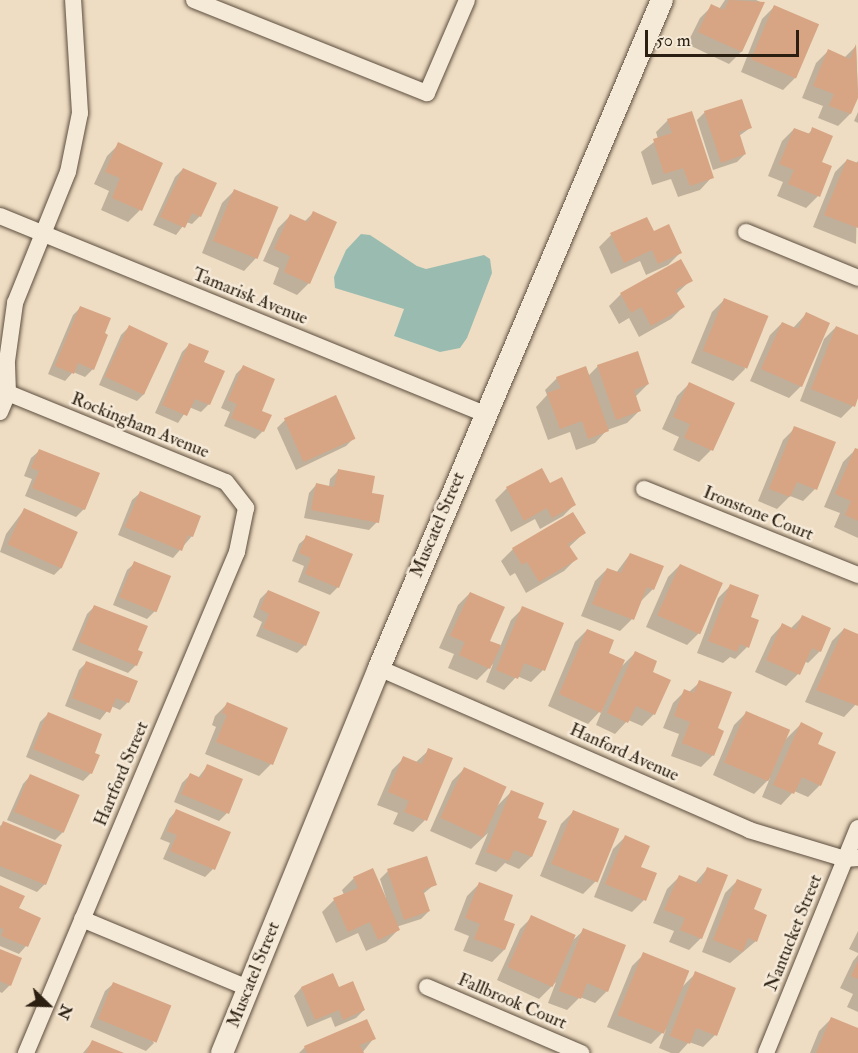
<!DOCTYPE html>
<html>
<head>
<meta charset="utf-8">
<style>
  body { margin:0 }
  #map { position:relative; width:858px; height:1053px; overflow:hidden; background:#efddc3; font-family:"IM FELL Double Pica",serif }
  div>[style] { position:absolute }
  .water>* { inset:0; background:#9abcb0 }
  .shadow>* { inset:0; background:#0003 }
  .building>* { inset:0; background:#d7a584; transform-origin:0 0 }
  .roads { filter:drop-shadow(0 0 2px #5c4e3e) drop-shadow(0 0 2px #5c4e3e) }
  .street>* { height:16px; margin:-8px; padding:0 8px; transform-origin:8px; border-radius:8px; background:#f5e9d8 }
  .secondary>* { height:22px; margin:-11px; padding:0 11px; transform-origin:11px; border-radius:11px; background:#f5e9d8 }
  span { translate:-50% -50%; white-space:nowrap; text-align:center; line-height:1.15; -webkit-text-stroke:5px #f5e9d8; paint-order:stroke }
  .street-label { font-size:18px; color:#2b1f11 }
  .north { position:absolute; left:18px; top:975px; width:60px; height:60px; -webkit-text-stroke:4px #f5e9d8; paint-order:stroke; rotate:113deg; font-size:16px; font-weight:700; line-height:24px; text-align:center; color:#2b1f11 }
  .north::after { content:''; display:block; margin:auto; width:21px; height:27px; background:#2b1f11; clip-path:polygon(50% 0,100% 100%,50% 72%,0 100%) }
  .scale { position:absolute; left:645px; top:30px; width:154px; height:27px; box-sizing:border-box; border:3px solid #2b1f11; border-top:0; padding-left:8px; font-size:18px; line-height:21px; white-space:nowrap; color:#2b1f11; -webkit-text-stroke:4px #f5e9d8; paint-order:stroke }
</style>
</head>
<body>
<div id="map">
  <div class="water">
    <div style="clip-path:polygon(361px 234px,370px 235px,417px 266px,426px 269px,484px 255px,490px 259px,492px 273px,467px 338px,460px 348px,440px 352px,394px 336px,404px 309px,335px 288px,334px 277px,346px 250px)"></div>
  </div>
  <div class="shadow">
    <div style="clip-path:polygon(725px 0,756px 0,763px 3px,741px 52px,729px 64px,687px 44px,700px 18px,712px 6px,719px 9px)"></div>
    <div style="clip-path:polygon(774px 7px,817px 24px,795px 78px,783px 90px,741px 72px,762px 19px)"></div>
    <div style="clip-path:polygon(856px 46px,858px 94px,850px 114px,838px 126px,818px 118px,823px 106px,802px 98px,816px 63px,828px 51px,844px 58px)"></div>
    <div style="clip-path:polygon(705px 112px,750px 128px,739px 136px,745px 154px,737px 162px,713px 170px,697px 120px)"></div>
    <div style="clip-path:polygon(858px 112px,858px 123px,854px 121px)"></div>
    <div style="clip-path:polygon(668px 120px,712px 177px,700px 190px,678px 197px,671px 179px,652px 185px,641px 152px,658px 139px,656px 132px)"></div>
    <div style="clip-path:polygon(794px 129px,807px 135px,813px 129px,820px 163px,818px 196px,806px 208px,777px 196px,783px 182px,768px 176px,782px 141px)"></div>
    <div style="clip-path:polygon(119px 144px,161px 163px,140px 210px,128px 222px,101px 210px,109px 191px,94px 184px,107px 156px)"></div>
    <div style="clip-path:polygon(847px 160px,855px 164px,858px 161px,856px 244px,813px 227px,835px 172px)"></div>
    <div style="clip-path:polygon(183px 169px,215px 184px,200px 216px,192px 224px,186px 222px,176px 235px,153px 225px,175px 177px)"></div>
    <div style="clip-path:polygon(234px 191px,276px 208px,256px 258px,244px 271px,202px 253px,222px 203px)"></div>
    <div style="clip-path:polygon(313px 213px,309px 283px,297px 295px,273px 284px,279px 268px,263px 261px,278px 228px,290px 216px,304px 222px)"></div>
    <div style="clip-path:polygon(653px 233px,680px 253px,668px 265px,646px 275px,640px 261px,611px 274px,599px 247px,611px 235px)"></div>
    <div style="clip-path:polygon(691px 280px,676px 294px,683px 307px,671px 319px,639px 337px,629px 318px,619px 324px,609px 306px,621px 294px)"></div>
    <div style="clip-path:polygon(724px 300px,745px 369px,733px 381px,691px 363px,712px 312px)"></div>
    <div style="clip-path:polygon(80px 308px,93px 369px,85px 377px,73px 372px,65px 381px,48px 374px,73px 315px)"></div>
    <div style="clip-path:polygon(806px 314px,801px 386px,789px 398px,750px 381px,770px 335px,782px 323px,793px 328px)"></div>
    <div style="clip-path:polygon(129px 327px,145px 393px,137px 401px,99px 385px,121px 335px)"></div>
    <div style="clip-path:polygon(836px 327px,858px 336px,858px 394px,853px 406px,841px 418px,800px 401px,824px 339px)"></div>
    <div style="clip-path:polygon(190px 344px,209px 404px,201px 412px,189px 407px,178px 423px,155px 413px,182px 352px)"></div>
    <div style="clip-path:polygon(244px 366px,260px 411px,263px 431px,255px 439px,224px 426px,230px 412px,221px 408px,236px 374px)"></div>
    <div style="clip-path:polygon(598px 366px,648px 384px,636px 396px,639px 411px,627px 423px,607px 430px,595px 443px,576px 450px,570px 432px,548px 440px,536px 407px,547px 395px,545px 390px,557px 378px,588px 376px)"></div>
    <div style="clip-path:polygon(689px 384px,711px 450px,699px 462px,673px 450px,679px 437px,662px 429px,677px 396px)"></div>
    <div style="clip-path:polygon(285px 420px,354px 438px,346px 446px,296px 470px,277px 428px)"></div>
    <div style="clip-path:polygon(795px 428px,815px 489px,803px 501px,790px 496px,777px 509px,758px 501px,783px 440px)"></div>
    <div style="clip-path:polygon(855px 450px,858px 451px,858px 538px,834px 527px,840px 513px,824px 507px,843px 462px)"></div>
    <div style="clip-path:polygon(39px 451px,84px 509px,76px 517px,25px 496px,32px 479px,24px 476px,31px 458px)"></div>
    <div style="clip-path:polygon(338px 471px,370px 494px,377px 522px,369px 530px,304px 518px,309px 493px,316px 485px,329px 487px,330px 479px)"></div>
    <div style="clip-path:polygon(549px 485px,575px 504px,563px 516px,540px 529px,535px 519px,511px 532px,495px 500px,507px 488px)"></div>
    <div style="clip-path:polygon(140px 493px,192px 536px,173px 558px,118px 535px,132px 500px)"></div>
    <div style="clip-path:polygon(24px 510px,62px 567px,54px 575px,0 552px,6px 534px)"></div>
    <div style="clip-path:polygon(584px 533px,569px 547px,576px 559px,564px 571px,526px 593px,515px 573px,510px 576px,501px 561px,513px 549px)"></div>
    <div style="clip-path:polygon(307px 537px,338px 587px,330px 595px,298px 582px,304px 566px,292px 561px,299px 544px)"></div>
    <div style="clip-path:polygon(630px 554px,653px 589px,641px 601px,632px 619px,620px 631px,581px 616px,595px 581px,607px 569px,616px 573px)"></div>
    <div style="clip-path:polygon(135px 563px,155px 611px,147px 619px,113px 605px,127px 570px)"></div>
    <div style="clip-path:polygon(680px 565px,699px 633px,687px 645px,646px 627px,668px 577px)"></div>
    <div style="clip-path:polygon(730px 586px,747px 647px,735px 659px,730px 657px,723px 663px,697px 653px,718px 598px)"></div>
    <div style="clip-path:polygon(268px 591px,305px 645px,297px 653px,256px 636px,262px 622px,253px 617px,260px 599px)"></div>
    <div style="clip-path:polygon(470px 593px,488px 642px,500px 647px,511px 620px,523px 608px,562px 624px,543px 670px,531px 682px,517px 676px,504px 690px,486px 682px,493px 664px,477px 680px,448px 668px,454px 654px,439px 648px,458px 605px)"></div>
    <div style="clip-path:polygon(95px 606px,136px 651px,136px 665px,128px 673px,72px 650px,87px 614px)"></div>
    <div style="clip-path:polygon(802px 617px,820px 651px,808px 663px,804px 661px,798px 674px,786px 686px,755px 672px,771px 637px,782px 625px,790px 629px)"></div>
    <div style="clip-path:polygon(844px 629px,858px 636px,858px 702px,844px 717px,805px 702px,832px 641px)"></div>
    <div style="clip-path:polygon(587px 630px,619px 669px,635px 653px,654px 714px,642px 726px,628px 720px,615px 734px,596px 725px,603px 708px,588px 724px,548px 706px,575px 642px)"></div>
    <div style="clip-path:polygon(87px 662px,128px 702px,120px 710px,111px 706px,100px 720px,65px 706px,79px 670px)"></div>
    <div style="clip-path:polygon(700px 682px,716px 729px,713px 755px,701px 767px,671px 756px,679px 734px,663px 728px,673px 703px,685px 691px,689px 692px)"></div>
    <div style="clip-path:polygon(227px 704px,271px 764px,259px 776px,205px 754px,216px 727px,212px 725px,215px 716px)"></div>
    <div style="clip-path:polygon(746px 713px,784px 741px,801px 724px,816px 745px,820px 785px,808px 797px,794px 791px,781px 805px,762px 797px,770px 778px,754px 794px,713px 775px,734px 725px)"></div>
    <div style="clip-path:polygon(48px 714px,93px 754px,91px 773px,83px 781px,26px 757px,40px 722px)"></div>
    <div style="clip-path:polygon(429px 750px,425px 820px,413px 832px,393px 824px,398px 813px,377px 805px,392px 770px,404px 758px,416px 762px)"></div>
    <div style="clip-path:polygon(208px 765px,227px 813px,219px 821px,174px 802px,182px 783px,190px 775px,198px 778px)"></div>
    <div style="clip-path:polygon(464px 769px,498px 805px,511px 792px,536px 818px,545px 822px,531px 857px,519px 869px,505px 863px,496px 872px,475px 864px,488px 833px,471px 849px,430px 831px,452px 781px)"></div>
    <div style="clip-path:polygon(30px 776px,63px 832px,55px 840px,7px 820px,23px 784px)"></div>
    <div style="clip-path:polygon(176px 811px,213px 869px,205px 877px,163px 859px,170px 843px,160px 839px,169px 819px)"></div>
    <div style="clip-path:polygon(573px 812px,617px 830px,595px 882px,583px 894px,540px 876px,561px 824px)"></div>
    <div style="clip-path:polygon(4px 823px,45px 884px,37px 892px,0 876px,0 826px)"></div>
    <div style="clip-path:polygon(625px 837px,640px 868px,644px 900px,632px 912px,594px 897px,613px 849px)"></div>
    <div style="clip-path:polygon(708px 868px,701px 938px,689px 950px,669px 942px,674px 931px,653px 923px,667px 889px,679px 877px,695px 883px)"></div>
    <div style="clip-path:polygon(388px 871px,435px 884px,423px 894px,429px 911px,421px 919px,396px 927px,398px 930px,386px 942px,366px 951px,358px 933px,336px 943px,322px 912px,334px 900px,344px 895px,342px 890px,354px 878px,386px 898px,380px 879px)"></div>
    <div style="clip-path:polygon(737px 881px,752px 910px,756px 941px,730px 963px,702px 952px,725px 893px)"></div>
    <div style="clip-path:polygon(479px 884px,502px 921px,504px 950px,492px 962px,463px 951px,469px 936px,454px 930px,467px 896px)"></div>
    <div style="clip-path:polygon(0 886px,17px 909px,39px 918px,26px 946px,19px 954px,0 946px)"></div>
    <div style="clip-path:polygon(532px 917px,571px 942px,584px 930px,607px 991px,595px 1003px,580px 997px,567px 1010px,548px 1003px,556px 982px,539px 999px,497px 980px,520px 929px)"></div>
    <div style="clip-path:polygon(858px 931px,858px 953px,849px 949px)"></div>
    <div style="clip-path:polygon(0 951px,10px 985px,2px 993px,0 992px)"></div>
    <div style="clip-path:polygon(644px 954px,680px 989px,696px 973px,715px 1035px,703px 1047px,689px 1042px,679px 1053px,671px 1053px,659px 1048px,666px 1029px,651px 1044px,607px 1027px,632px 966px)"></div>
    <div style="clip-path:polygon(858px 955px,858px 1012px,847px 1007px,853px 994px,840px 988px,853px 961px)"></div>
    <div style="clip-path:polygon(332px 975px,338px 988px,364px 1010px,356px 1018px,335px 1027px,331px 1017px,307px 1027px,294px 996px,301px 988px)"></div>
    <div style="clip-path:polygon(113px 984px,154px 1043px,146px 1051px,90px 1027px,105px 991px)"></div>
    <div style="clip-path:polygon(831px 1019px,858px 1030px,858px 1053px,810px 1053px,819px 1031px)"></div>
    <div style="clip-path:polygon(374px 1038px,362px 1053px,299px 1053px,305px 1047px)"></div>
    <div style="clip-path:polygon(92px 1042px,120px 1053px,83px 1053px)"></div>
  </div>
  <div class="building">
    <div style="clip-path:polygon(729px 0,765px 2px,742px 52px,698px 32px,711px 4px,724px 10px)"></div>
    <div style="left:774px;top:5px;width:49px;height:59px;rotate:23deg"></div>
    <div style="clip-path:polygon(856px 44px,858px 98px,851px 114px,829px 106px,834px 94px,813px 86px,828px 49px,850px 59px)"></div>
    <div style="clip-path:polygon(742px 99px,752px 128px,739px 132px,746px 154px,721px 163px,704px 111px)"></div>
    <div style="clip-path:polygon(692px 111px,714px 178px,690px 186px,683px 168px,664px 174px,653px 139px,672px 133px,667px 119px)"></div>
    <div style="clip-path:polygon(812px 127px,833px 136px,822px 162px,832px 166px,820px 197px,788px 184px,794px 170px,779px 164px,794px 128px,810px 134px)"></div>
    <div style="clip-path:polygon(118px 142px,163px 163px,142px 211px,112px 198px,120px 178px,105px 172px)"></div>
    <div style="clip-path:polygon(847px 159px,858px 163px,858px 228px,824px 215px)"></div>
    <div style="clip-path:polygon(183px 168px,217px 183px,201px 217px,192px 213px,185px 228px,160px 217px)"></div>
    <div style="left:234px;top:189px;width:48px;height:56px;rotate:22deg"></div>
    <div style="clip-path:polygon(313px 211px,337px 222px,310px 284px,284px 272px,290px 256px,274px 249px,290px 214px,308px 222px)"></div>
    <div style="clip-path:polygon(647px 217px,654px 231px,669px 224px,682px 253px,658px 264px,652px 250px,624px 263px,610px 233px)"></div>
    <div style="clip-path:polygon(681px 259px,693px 281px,675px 290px,685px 307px,651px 326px,641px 307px,631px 313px,620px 293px)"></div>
    <div style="left:724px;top:298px;width:48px;height:57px;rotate:22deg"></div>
    <div style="clip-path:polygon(80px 306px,111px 318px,105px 333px,108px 335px,94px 370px,78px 363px,74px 374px,55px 366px)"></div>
    <div style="clip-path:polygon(806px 312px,830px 323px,802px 387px,761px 369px,782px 322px,798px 329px)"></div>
    <div style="left:129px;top:325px;width:43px;height:57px;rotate:25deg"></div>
    <div style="clip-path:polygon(836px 326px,858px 335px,858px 398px,855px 407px,811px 389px)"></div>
    <div style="clip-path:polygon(189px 343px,209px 351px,204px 362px,225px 371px,210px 405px,195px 399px,187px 416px,162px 405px)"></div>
    <div style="clip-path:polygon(638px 351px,649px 384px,634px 390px,641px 411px,616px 420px,597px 365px)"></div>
    <div style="clip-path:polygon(243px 365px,275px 379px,262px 411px,272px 415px,264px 432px,231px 418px,237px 404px,228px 400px)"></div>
    <div style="clip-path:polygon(586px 366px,609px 431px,588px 439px,582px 421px,560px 429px,547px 393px,561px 388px,556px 377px)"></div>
    <div style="clip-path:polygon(689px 382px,735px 403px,713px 451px,684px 438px,690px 424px,673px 417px)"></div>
    <div style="left:336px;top:395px;width:48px;height:57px;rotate:66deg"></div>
    <div style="clip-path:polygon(794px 426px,836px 442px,817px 490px,797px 482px,790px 497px,769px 489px)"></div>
    <div style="clip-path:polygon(855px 448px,858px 449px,858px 521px,845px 515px,851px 501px,835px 494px)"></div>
    <div style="clip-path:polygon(39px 449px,100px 473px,85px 510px,32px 488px,39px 471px,31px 468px)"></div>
    <div style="clip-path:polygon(542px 468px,550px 483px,562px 477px,576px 505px,552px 518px,547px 508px,524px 521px,506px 487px)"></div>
    <div style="clip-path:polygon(338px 469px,375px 476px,372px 493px,384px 495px,379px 523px,311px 510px,316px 483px,334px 487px)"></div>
    <div style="clip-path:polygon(140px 491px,201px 516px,193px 537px,188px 535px,182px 551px,125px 527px)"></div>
    <div style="left:24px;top:508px;width:59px;height:40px;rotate:24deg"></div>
    <div style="clip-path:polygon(573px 512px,586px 533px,568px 544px,578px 559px,539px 582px,527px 562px,522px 565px,512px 548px)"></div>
    <div style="clip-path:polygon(306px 535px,353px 554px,339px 588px,305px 574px,311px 558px,299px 553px)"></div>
    <div style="clip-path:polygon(630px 553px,664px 566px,654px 590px,647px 587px,634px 620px,592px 604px,607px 568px,621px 573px)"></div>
    <div style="left:134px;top:561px;width:40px;height:39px;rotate:22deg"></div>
    <div style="left:680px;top:564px;width:47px;height:56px;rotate:24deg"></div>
    <div style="clip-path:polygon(730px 584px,759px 595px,751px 617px,759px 620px,749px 648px,740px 644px,737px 652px,708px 641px)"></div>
    <div style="clip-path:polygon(268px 590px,320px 612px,306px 646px,263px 628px,269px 614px,260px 609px)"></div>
    <div style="clip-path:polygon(470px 592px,505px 607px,490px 641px,501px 645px,490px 669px,459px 655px,465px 642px,450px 636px)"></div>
    <div style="clip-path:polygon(94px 605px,148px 626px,138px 650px,143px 652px,137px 666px,79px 642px)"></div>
    <div style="clip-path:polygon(522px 606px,564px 623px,545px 671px,524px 663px,518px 679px,496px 670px)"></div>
    <div style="clip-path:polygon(802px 615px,831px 628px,821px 652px,812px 648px,800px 675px,766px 660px,782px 623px,796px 630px)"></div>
    <div style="clip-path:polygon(844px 628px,858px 634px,858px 706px,816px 690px)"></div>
    <div style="clip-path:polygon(587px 629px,614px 640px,609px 653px,625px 660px,601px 713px,559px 694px)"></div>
    <div style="clip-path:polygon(635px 651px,657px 661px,653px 672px,671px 680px,655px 715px,636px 706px,628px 723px,607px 713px)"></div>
    <div style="clip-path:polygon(86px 661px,138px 681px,129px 703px,116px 698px,110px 713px,72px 698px)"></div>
    <div style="clip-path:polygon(699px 680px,732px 692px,718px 728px,724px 731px,714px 756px,682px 743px,690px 722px,674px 716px,684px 689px,694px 693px)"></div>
    <div style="clip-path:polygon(227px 702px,288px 728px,273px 765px,216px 742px,227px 715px,222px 713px)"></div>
    <div style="left:746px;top:711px;width:48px;height:56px;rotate:23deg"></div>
    <div style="clip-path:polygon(48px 712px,102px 734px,95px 753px,100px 755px,92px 774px,33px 749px)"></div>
    <div style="clip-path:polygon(801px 722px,823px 733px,818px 744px,836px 752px,821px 786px,802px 777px,794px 794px,773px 785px)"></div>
    <div style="clip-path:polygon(428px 748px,453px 758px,427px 821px,404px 812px,409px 801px,388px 792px,403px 756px,422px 764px)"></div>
    <div style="clip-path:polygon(207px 764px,243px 779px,229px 814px,181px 794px,190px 773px,201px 778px)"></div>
    <div style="left:464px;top:767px;width:47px;height:56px;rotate:25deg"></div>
    <div style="left:30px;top:774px;width:54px;height:41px;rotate:23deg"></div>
    <div style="clip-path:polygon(511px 790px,544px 803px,538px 818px,547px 821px,532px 857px,514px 850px,509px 861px,486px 852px)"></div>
    <div style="clip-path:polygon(176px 809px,231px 832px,215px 870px,170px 851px,177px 835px,167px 831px)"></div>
    <div style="left:573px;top:810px;width:50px;height:58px;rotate:22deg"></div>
    <div style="clip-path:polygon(3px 821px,62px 845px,46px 885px,0 866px,0 829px)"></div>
    <div style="clip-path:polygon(625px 835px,650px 846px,641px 867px,657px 873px,646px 901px,605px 884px)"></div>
    <div style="clip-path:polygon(427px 856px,437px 885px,423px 890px,430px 911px,404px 920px,387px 869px)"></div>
    <div style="clip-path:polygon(707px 867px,728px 875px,702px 939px,680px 930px,685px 918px,664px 910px,679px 875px,701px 884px)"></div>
    <div style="clip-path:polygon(373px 868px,400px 930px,378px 940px,370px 922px,348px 932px,333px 898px,358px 888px,353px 877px)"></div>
    <div style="clip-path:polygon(737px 879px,762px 889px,754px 909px,767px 915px,757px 942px,748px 938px,743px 952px,713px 940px)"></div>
    <div style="clip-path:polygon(479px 882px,513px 895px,504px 920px,515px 924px,505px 950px,474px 939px,480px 924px,465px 918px)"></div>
    <div style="clip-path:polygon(0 885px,25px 896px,19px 908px,41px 918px,28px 947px,1px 936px,4px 929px,0 928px)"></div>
    <div style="left:531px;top:915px;width:49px;height:57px;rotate:24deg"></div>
    <div style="clip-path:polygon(583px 928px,626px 945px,608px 992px,587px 983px,581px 999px,559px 991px)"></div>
    <div style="clip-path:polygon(0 949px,22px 958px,11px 986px,0 981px)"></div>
    <div style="left:643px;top:952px;width:50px;height:68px;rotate:22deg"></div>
    <div style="clip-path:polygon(858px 961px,858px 979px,851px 976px)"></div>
    <div style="clip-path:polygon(695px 971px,736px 988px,717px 1036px,696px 1028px,690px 1044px,670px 1036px)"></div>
    <div style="clip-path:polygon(333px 973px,339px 987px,353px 981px,365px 1010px,343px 1020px,339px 1010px,315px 1020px,301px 987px)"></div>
    <div style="left:113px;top:982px;width:63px;height:40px;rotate:22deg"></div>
    <div style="clip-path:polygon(831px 1017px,858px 1028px,858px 1053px,816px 1053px)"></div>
    <div style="clip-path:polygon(367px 1019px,376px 1039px,360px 1045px,364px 1053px,307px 1053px,304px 1046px)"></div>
    <div style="clip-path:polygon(92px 1040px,124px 1053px,86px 1053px)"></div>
  </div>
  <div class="roads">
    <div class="street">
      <div style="left:194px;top:0;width:251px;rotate:21.8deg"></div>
      <div style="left:427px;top:93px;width:101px;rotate:-66.7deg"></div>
      <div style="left:0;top:216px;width:524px;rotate:22.21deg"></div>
      <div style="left:746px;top:232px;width:121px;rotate:22.3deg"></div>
      <div style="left:8px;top:393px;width:235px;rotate:22.2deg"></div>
      <div style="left:226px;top:482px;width:33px;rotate:52deg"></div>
      <div style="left:246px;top:508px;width:45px;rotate:101.6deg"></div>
      <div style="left:237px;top:552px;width:544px;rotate:112.84deg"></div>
      <div style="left:0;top:412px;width:21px;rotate:-67deg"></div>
      <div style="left:8px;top:393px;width:32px;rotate:-92deg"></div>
      <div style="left:7px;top:361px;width:59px;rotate:-82.1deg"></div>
      <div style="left:15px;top:303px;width:141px;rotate:-68deg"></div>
      <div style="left:68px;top:172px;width:60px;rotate:-78.5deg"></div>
      <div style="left:80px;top:113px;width:113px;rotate:-93.5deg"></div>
      <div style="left:644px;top:489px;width:231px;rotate:21.9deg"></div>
      <div style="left:379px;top:668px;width:404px;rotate:23.6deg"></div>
      <div style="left:749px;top:830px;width:100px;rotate:16.8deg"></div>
      <div style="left:845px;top:859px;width:13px;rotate:-4deg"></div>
      <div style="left:82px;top:919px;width:180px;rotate:22.6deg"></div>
      <div style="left:427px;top:987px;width:168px;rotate:23.2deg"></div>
      <div style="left:766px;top:1053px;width:243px;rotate:-67.8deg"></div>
    </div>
    <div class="secondary">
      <div style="left:222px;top:1053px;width:416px;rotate:-67.8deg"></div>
      <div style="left:379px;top:668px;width:725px;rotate:-67.04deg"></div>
    </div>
  </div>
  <div class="street-label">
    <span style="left:250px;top:297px;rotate:22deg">Tamarisk Avenue</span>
    <span style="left:140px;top:426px;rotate:22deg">Rockingham Avenue</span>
    <span style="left:758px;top:514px;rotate:22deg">Ironstone Court</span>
    <span style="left:438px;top:525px;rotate:-67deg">Muscatel Street</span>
    <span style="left:624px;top:753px;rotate:24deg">Hanford Avenue</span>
    <span style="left:122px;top:774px;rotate:-67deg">Hartford Street</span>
    <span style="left:794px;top:933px;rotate:-68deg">Nantucket Street</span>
    <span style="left:254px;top:975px;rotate:-68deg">Muscatel Street</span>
    <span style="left:512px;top:1002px;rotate:23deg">Fallbrook Court</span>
  </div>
  <div class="north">N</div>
  <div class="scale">50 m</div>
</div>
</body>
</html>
